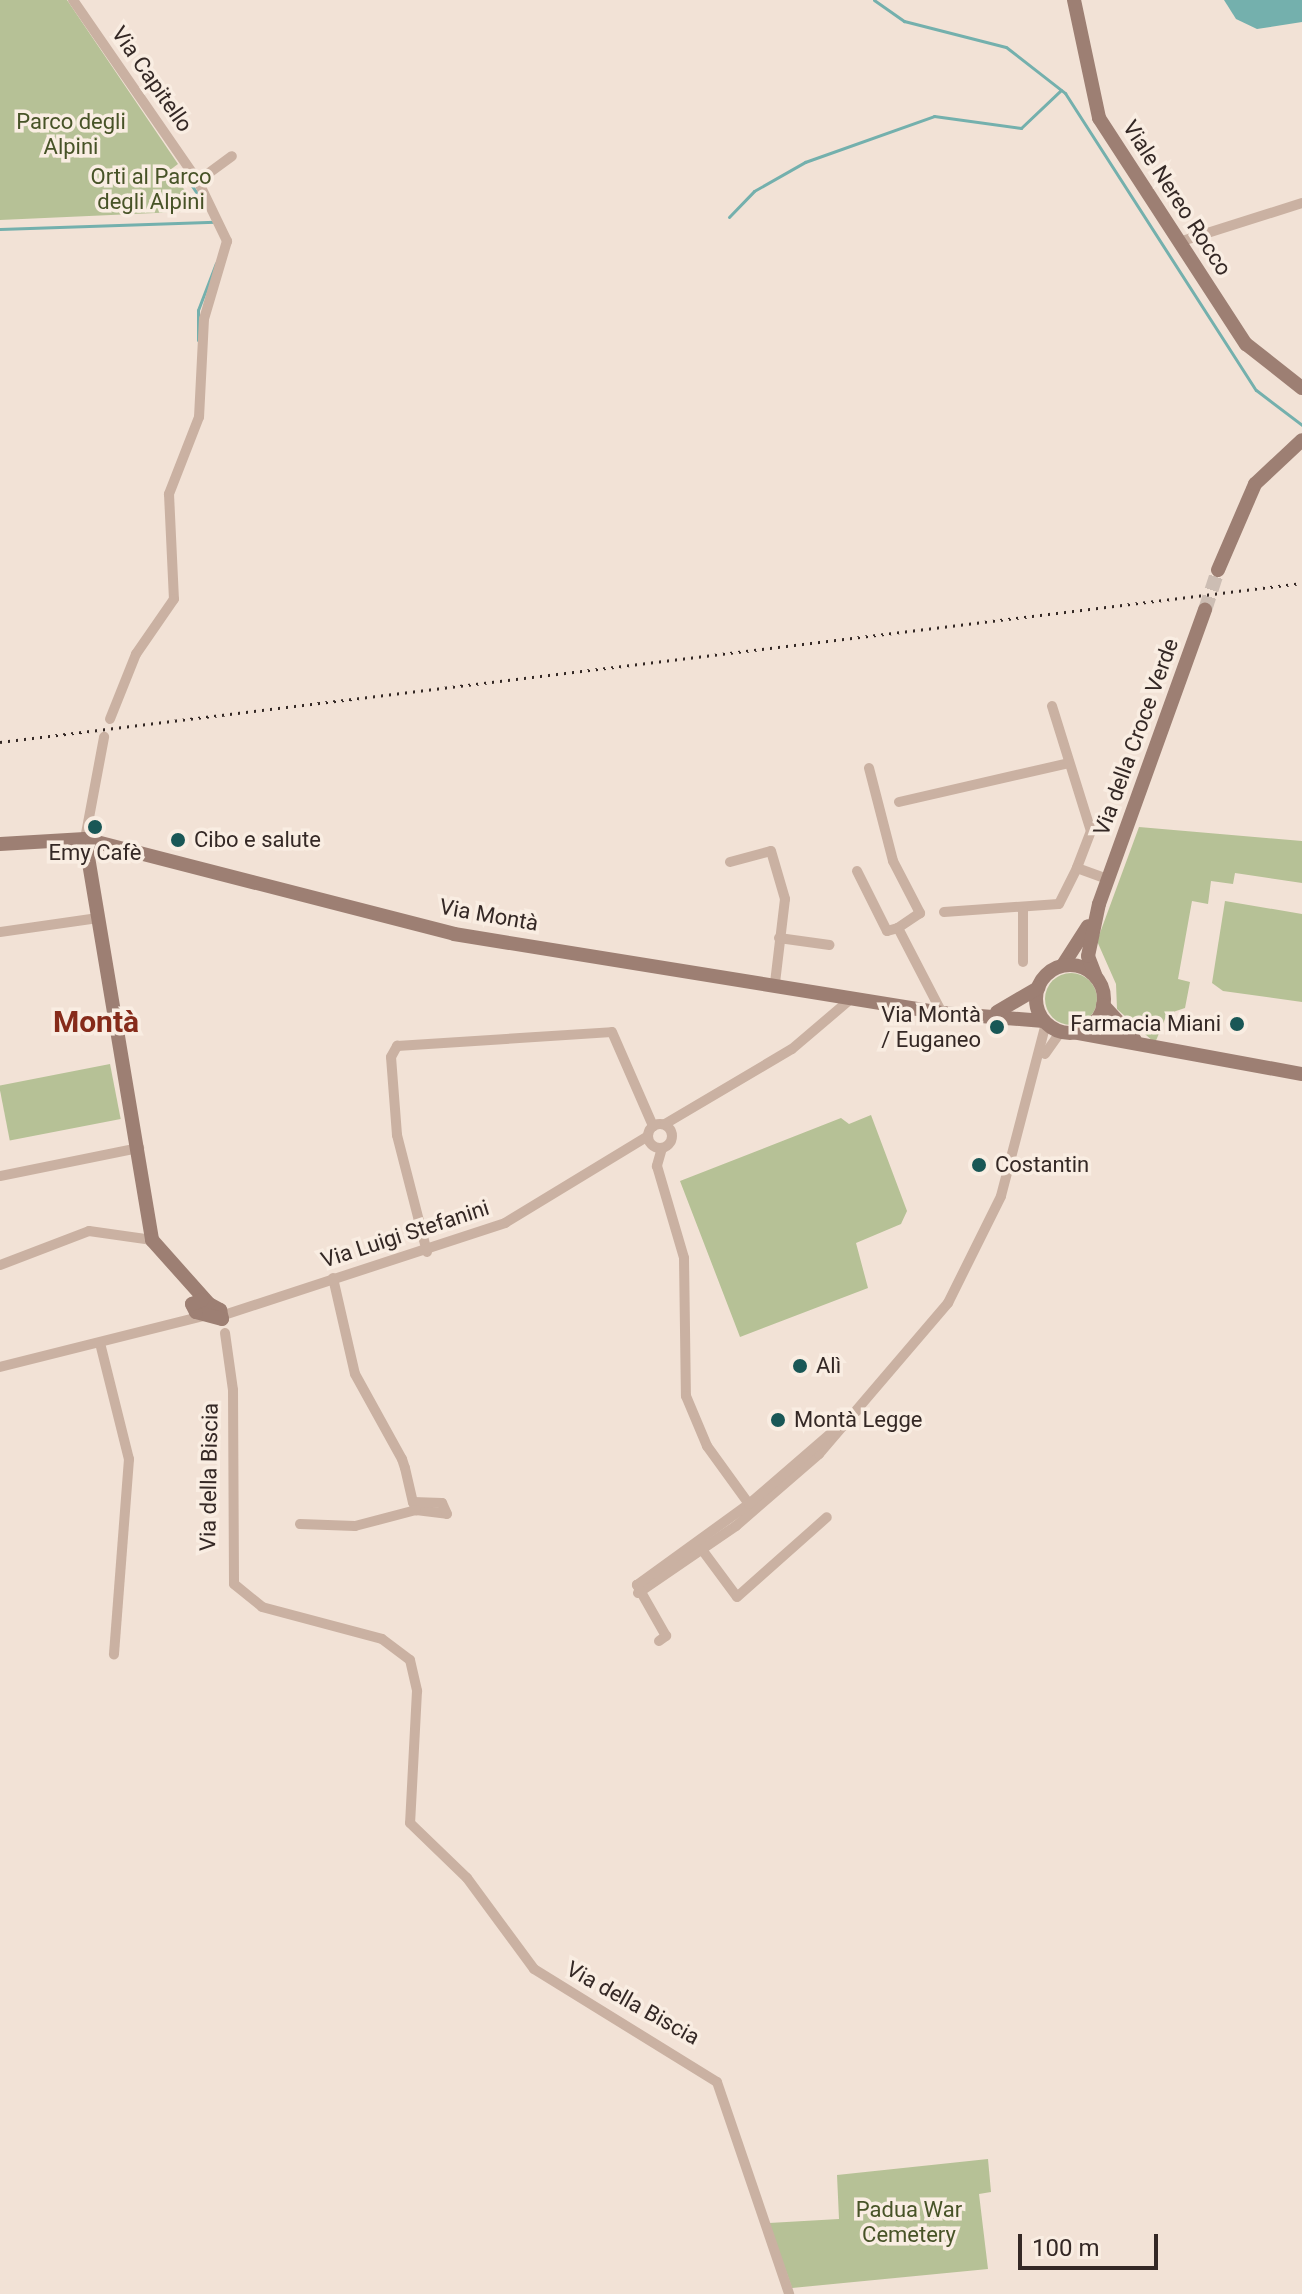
<!DOCTYPE html>
<html>
<head>
<meta charset="utf-8">
<style>
  body { margin:0 }
  #map { position:relative; width:1302px; height:2294px; overflow:hidden; background:#f2e2d6; font-family:Roboto,sans-serif }
  div>[style] { position:absolute }
  .green>* { inset:0; background:#b6c196; transform-origin:0 0 }
  .round { border-radius:50% }
  .water>* { inset:0; background:#74b0ad }
  .stream>* { height:3px; margin:-1.5px; padding:0 1.5px; transform-origin:1.5px; border-radius:1.5px; background:#74b0ad }
  .secondary-tunnel>* { height:14px; margin-top:-7px; transform-origin:0; background:repeating-linear-gradient(90deg,#ccbdb3 0 14px,transparent 0 21px) }
  .street>* { height:10px; margin:-5px; padding:0 5px; transform-origin:5px; border-radius:5px; background:#cab1a2 }
  .street>.ring { margin:-5px; padding:0; box-sizing:content-box; background:none; border:10px solid #cab1a2; border-radius:50% }
  .secondary>* { height:14px; margin:-7px; padding:0 7px; transform-origin:7px; border-radius:7px; background:#9d7f73 }
  .secondary>.ring { margin:-7px; padding:0; box-sizing:content-box; background:none; border:14px solid #9d7f73; border-radius:50% }
  .rail>* { height:3px; margin-top:-1.5px; transform-origin:0; background:repeating-linear-gradient(90deg,#342825 0 2px,transparent 0 8px) }
  .dots>* { width:22px; height:22px; translate:-50% -50%; box-sizing:border-box; border:4px solid #f9ede2; border-radius:50% }
  span { translate:-50% -50%; white-space:nowrap; text-align:center; line-height:1.15; -webkit-text-stroke:7px #f9ede2; paint-order:stroke }
  .street-label { font-size:22px; color:#342825 }
  .park-label { font-size:22px; color:#475327 }
  .poi-label { font-size:22px; color:#342825 }
  .left { translate:0 -50%; text-align:left }
  .right { translate:-100% -50%; text-align:right }
  .district-label { font-size:30px; color:#862b1a; font-weight:700 }
  .scale { position:absolute; left:1018px; top:2234px; width:140px; height:36px; box-sizing:border-box; border:4px solid #342825; border-top:0; padding-left:10px; font-size:24px; line-height:28px; white-space:nowrap; color:#342825; -webkit-text-stroke:6px #f9ede2; paint-order:stroke }
</style>
</head>
<body>
<div id="map">
  <div class="green">
    <div style="clip-path:polygon(0 0,67px 0,178px 164px,170px 170px,200px 211px,0 220px)"></div>
    <div style="clip-path:polygon(1139px 827px,1302px 841px,1302px 883px,1235px 873px,1233px 884px,1211px 881px,1208px 904px,1192px 901px,1178px 979px,1190px 982px,1185px 1008px,1167px 1014px,1155px 1043px,1117px 1009px,1116px 984px,1097px 941px)"></div>
    <div style="clip-path:polygon(1225px 901px,1302px 914px,1302px 1002px,1223px 991px,1212px 983px)"></div>
    <div class="round" style="left:1045px;top:973px;width:52px;height:52px"></div>
    <div style="left:110px;top:1064px;width:56px;height:113px;rotate:79deg"></div>
    <div style="clip-path:polygon(871px 1115px,907px 1211px,901px 1224px,856px 1243px,868px 1288px,740px 1337px,680px 1181px,841px 1118px,849px 1124px)"></div>
    <div style="clip-path:polygon(988px 2159px,991px 2192px,979px 2194px,988px 2269px,792px 2288px,769px 2223px,839px 2219px,837px 2175px)"></div>
  </div>
  <div class="water">
    <div style="clip-path:polygon(1224px 0,1302px 0,1302px 22px,1257px 29px,1236px 19px)"></div>
  </div>
  <div class="stream">
    <div style="left:874px;top:0;width:37px;rotate:35deg"></div>
    <div style="left:904px;top:21px;width:105px;rotate:14.3deg"></div>
    <div style="left:1006px;top:47px;width:75px;rotate:37.9deg"></div>
    <div style="left:1065px;top:93px;width:353px;rotate:57.3deg"></div>
    <div style="left:1256px;top:390px;width:58px;rotate:37.3deg"></div>
    <div style="left:184px;top:174px;width:36px;rotate:56deg"></div>
    <div style="left:729px;top:217px;width:36px;rotate:-46deg"></div>
    <div style="left:754px;top:191px;width:59px;rotate:-29.6deg"></div>
    <div style="left:805px;top:162px;width:137px;rotate:-19.6deg"></div>
    <div style="left:934px;top:116px;width:88px;rotate:7.9deg"></div>
    <div style="left:1021px;top:128px;width:55px;rotate:-43.5deg"></div>
    <div style="left:0;top:229px;width:215px;rotate:-1.9deg"></div>
    <div style="left:198px;top:340px;width:30px;rotate:-90deg"></div>
    <div style="left:198px;top:310px;width:50px;rotate:-69deg"></div>
  </div>
  <div class="secondary-tunnel">
    <div style="left:1205px;top:610px;width:42px;rotate:-72deg"></div>
  </div>
  <div class="street">
    <div style="left:73px;top:0;width:220px;rotate:55.4deg"></div>
    <div style="left:198px;top:181px;width:67px;rotate:64.2deg"></div>
    <div style="left:227px;top:241px;width:81px;rotate:106.4deg"></div>
    <div style="left:204px;top:319px;width:98px;rotate:92.9deg"></div>
    <div style="left:199px;top:417px;width:83px;rotate:111.3deg"></div>
    <div style="left:169px;top:494px;width:105px;rotate:87.3deg"></div>
    <div style="left:174px;top:599px;width:67px;rotate:124.6deg"></div>
    <div style="left:136px;top:654px;width:70px;rotate:111.8deg"></div>
    <div style="left:198px;top:181px;width:42px;rotate:-36.3deg"></div>
    <div style="left:1179px;top:242px;width:129px;rotate:-17.6deg"></div>
    <div style="left:1052px;top:706px;width:131px;rotate:72.7deg"></div>
    <div style="left:1091px;top:831px;width:40px;rotate:111deg"></div>
    <div style="left:869px;top:768px;width:96px;rotate:75.5deg"></div>
    <div style="left:893px;top:861px;width:59px;rotate:62.6deg"></div>
    <div style="left:920px;top:913px;width:27px;rotate:146deg"></div>
    <div style="left:898px;top:928px;width:96px;rotate:62.6deg"></div>
    <div style="left:899px;top:802px;width:174px;rotate:-12.9deg"></div>
    <div style="left:85px;top:839px;width:104px;rotate:-79.4deg"></div>
    <div style="left:730px;top:862px;width:42px;rotate:-15deg"></div>
    <div style="left:771px;top:851px;width:50px;rotate:73.7deg"></div>
    <div style="left:785px;top:899px;width:85px;rotate:96.8deg"></div>
    <div style="left:857px;top:871px;width:67px;rotate:63.4deg"></div>
    <div style="left:887px;top:931px;width:11px;rotate:-15deg"></div>
    <div style="left:944px;top:912px;width:115px;rotate:-4deg"></div>
    <div style="left:1059px;top:904px;width:40px;rotate:-63.4deg"></div>
    <div style="left:1077px;top:868px;width:33px;rotate:20deg"></div>
    <div style="left:0;top:932px;width:99px;rotate:-8.1deg"></div>
    <div style="left:779px;top:938px;width:51px;rotate:7.8deg"></div>
    <div style="left:1023px;top:962px;width:51px;rotate:-90deg"></div>
    <div style="left:1045px;top:1054px;width:28px;rotate:-55deg"></div>
    <div class="ring" style="left:648px;top:1124px;width:14px;height:14px"></div>
    <div style="left:665px;top:1124px;width:147px;rotate:-30.6deg"></div>
    <div style="left:792px;top:1049px;width:79px;rotate:-40.4deg"></div>
    <div style="left:662px;top:1148px;width:19px;rotate:106deg"></div>
    <div style="left:657px;top:1166px;width:96px;rotate:73.6deg"></div>
    <div style="left:684px;top:1258px;width:138px;rotate:89.2deg"></div>
    <div style="left:686px;top:1396px;width:54px;rotate:67.2deg"></div>
    <div style="left:707px;top:1446px;width:72px;rotate:54.1deg"></div>
    <div style="left:0;top:1176px;width:142px;rotate:-11.4deg"></div>
    <div style="left:427px;top:1252px;width:121px;rotate:-104.4deg"></div>
    <div style="left:397px;top:1135px;width:78px;rotate:-94.4deg"></div>
    <div style="left:391px;top:1057px;width:13px;rotate:-61deg"></div>
    <div style="left:397px;top:1046px;width:215px;rotate:-3.7deg"></div>
    <div style="left:612px;top:1032px;width:103px;rotate:66.4deg"></div>
    <div style="left:0;top:1265px;width:95px;rotate:-20.9deg"></div>
    <div style="left:89px;top:1231px;width:64px;rotate:8.1deg"></div>
    <div style="left:333px;top:1278px;width:98px;rotate:77.1deg"></div>
    <div style="left:355px;top:1374px;width:97px;rotate:61.1deg"></div>
    <div style="left:402px;top:1459px;width:9px;rotate:72deg"></div>
    <div style="left:405px;top:1468px;width:35px;rotate:77deg"></div>
    <div style="left:413px;top:1502px;width:9px;rotate:69deg"></div>
    <div style="left:416px;top:1510px;width:31px;rotate:7deg"></div>
    <div style="left:447px;top:1514px;width:12px;rotate:-114deg"></div>
    <div style="left:442px;top:1503px;width:29px;rotate:-178deg"></div>
    <div style="left:224px;top:1315px;width:296px;rotate:-18.1deg"></div>
    <div style="left:505px;top:1223px;width:167px;rotate:-31.3deg"></div>
    <div style="left:225px;top:1333px;width:58px;rotate:82deg"></div>
    <div style="left:233px;top:1390px;width:194px;rotate:89.7deg"></div>
    <div style="left:234px;top:1584px;width:36px;rotate:39deg"></div>
    <div style="left:262px;top:1607px;width:124px;rotate:14.9deg"></div>
    <div style="left:382px;top:1639px;width:35px;rotate:37deg"></div>
    <div style="left:410px;top:1660px;width:32px;rotate:77deg"></div>
    <div style="left:417px;top:1691px;width:132px;rotate:93deg"></div>
    <div style="left:410px;top:1823px;width:79px;rotate:44deg"></div>
    <div style="left:467px;top:1878px;width:113px;rotate:53.6deg"></div>
    <div style="left:534px;top:1969px;width:215px;rotate:31.7deg"></div>
    <div style="left:717px;top:2082px;width:224px;rotate:71.2deg"></div>
    <div style="left:100px;top:1343px;width:120px;rotate:76deg"></div>
    <div style="left:129px;top:1459px;width:196px;rotate:94.4deg"></div>
    <div style="left:0;top:1367px;width:209px;rotate:-14.1deg"></div>
    <div style="left:300px;top:1524px;width:55px;rotate:2.1deg"></div>
    <div style="left:355px;top:1526px;width:63px;rotate:-14.7deg"></div>
    <div style="left:703px;top:1551px;width:57px;rotate:53.5deg"></div>
    <div style="left:737px;top:1597px;width:120px;rotate:-41.6deg"></div>
    <div style="left:638px;top:1593px;width:119px;rotate:-34.4deg"></div>
    <div style="left:736px;top:1526px;width:110px;rotate:-40.9deg"></div>
    <div style="left:819px;top:1454px;width:199px;rotate:-49.5deg"></div>
    <div style="left:948px;top:1303px;width:119px;rotate:-63.6deg"></div>
    <div style="left:1001px;top:1196px;width:179px;rotate:-75.4deg"></div>
    <div style="left:659px;top:1641px;width:9px;rotate:-36deg"></div>
    <div style="left:666px;top:1636px;width:59px;rotate:-119.6deg"></div>
    <div style="left:637px;top:1585px;width:138px;rotate:-35.9deg"></div>
    <div style="left:749px;top:1504px;width:144px;rotate:-40.8deg"></div>
  </div>
  <div class="secondary">
    <div style="left:1074px;top:0;width:121px;rotate:78deg"></div>
    <div style="left:1099px;top:118px;width:270px;rotate:57deg"></div>
    <div style="left:1246px;top:344px;width:71px;rotate:38.2deg"></div>
    <div style="left:1218px;top:570px;width:94px;rotate:-66.7deg"></div>
    <div style="left:1255px;top:484px;width:64px;rotate:-43.1deg"></div>
    <div style="left:85px;top:839px;width:407px;rotate:80.5deg"></div>
    <div style="left:152px;top:1240px;width:87px;rotate:48.3deg"></div>
    <div style="left:0;top:844px;width:85px;rotate:-3.4deg"></div>
    <div style="left:85px;top:839px;width:381px;rotate:14.4deg"></div>
    <div style="left:454px;top:934px;width:494px;rotate:9.2deg"></div>
    <div style="left:942px;top:1013px;width:102px;rotate:4.5deg"></div>
    <div style="left:1063px;top:965px;width:46px;rotate:-57.3deg"></div>
    <div class="ring" style="left:1036px;top:965px;width:54px;height:54px"></div>
    <div style="left:1096px;top:977px;width:22px;rotate:-111deg"></div>
    <div style="left:1088px;top:956px;width:53px;rotate:-78.1deg"></div>
    <div style="left:1099px;top:904px;width:313px;rotate:-70.2deg"></div>
    <div style="left:1103px;top:1005px;width:47px;rotate:47.6deg"></div>
    <div style="left:997px;top:1012px;width:48px;rotate:-30.3deg"></div>
    <div style="left:1073px;top:1032px;width:233px;rotate:10.4deg"></div>
    <div style="left:202px;top:1300px;width:21px;rotate:29deg"></div>
    <div style="left:220px;top:1310px;width:9px;rotate:77deg"></div>
    <div style="left:222px;top:1319px;width:27px;rotate:-165deg"></div>
    <div style="left:196px;top:1312px;width:9px;rotate:-117deg"></div>
    <div style="left:192px;top:1304px;width:11px;rotate:-22deg"></div>
  </div>
  <div class="rail">
    <div style="left:0;top:742px;width:1312px;rotate:-6.96deg"></div>
  </div>
  <div class="dots">
    <div style="left:95px;top:827px;background:#195756"></div>
    <div style="left:178px;top:840px;background:#195756"></div>
    <div style="left:1237px;top:1024px;background:#195756"></div>
    <div style="left:997px;top:1027px;background:#195756"></div>
    <div style="left:979px;top:1165px;background:#195756"></div>
    <div style="left:800px;top:1366px;background:#195756"></div>
    <div style="left:778px;top:1420px;background:#195756"></div>
  </div>
  <div class="street-label">
    <span style="left:152px;top:79px;rotate:55deg">Via Capitello</span>
    <span style="left:1177px;top:198px;rotate:57deg">Viale Nereo Rocco</span>
    <span style="left:1136px;top:737px;rotate:-70deg">Via della Croce Verde</span>
    <span style="left:489px;top:915px;rotate:10deg">Via Montà</span>
    <span style="left:405px;top:1234px;rotate:-18deg">Via Luigi Stefanini</span>
    <span style="left:209px;top:1477px;rotate:-89deg">Via della Biscia</span>
    <span style="left:633px;top:2003px;rotate:29deg">Via della Biscia</span>
  </div>
  <div class="park-label">
    <span style="left:71px;top:134px">Parco degli<br>Alpini</span>
    <span style="left:151px;top:189px">Orti al Parco<br>degli Alpini</span>
    <span style="left:909px;top:2222px">Padua War<br>Cemetery</span>
  </div>
  <div class="poi-label">
    <span class="left" style="left:194px;top:840px">Cibo e salute</span>
    <span style="left:95px;top:853px">Emy Cafè</span>
    <span class="right" style="left:981px;top:1027px">Via Montà<br>/ Euganeo</span>
    <span class="right" style="left:1221px;top:1024px">Farmacia Miani</span>
    <span class="left" style="left:995px;top:1165px">Costantin</span>
    <span class="left" style="left:816px;top:1366px">Alì</span>
    <span class="left" style="left:794px;top:1420px">Montà Legge</span>
  </div>
  <div class="district-label">
    <span style="left:96px;top:1022px">Montà</span>
  </div>
  <div class="scale">100 m</div>
</div>
</body>
</html>
